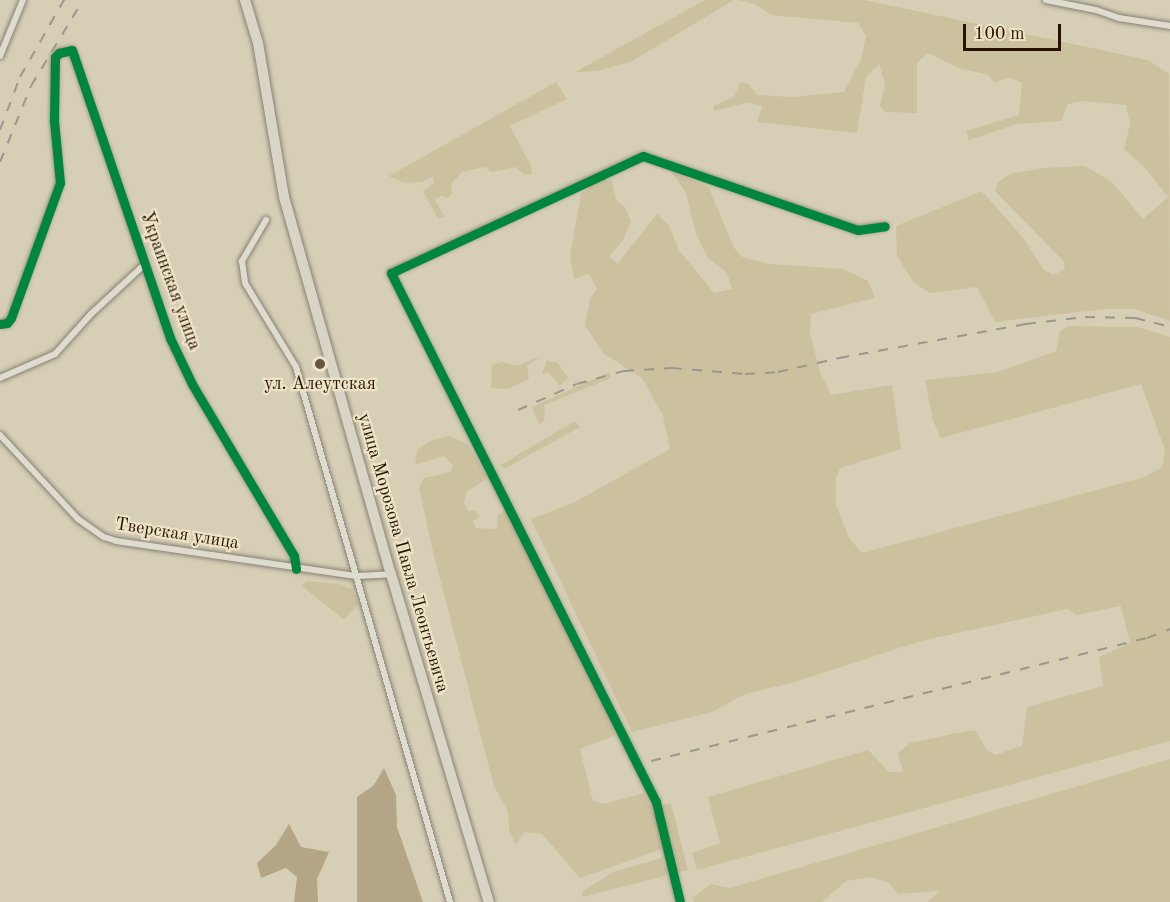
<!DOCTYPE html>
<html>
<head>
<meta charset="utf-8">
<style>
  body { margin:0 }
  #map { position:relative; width:1170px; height:902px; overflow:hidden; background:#d6cfb6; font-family:"Old Standard TT",serif }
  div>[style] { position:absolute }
  .green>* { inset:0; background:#ccc19f; transform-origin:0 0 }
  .water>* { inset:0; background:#b3a585 }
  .roads { filter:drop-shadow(0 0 2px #888172) drop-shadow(0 0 2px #888172) }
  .minor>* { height:6px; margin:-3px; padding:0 3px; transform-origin:3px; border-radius:3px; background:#dedbcf }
  .primary>* { height:10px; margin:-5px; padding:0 5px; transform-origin:5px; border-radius:5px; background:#d9d5c6 }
  .rail>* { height:2px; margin-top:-1px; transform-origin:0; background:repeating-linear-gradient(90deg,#9c978c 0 10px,transparent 0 20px) }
  .cycleway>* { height:9px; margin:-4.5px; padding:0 4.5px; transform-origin:4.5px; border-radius:4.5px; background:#00873e }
  .dots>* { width:16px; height:16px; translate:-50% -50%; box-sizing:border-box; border:3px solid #ede4c6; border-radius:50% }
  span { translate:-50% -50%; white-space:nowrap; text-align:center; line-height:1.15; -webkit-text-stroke:4.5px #ede4c6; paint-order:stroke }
  .street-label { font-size:18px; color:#271102 }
  .poi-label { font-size:18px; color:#271102 }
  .scale { position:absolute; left:963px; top:24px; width:98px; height:27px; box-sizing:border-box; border:3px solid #271102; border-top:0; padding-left:8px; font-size:18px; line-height:21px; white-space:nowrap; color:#271102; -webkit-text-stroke:4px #ede4c6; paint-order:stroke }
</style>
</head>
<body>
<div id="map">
  <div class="green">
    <div style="clip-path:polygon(705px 0,734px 0,632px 61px,597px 71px,575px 72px)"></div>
    <div style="clip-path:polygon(738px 0,864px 0,1148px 60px,1169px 74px,1170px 321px,1134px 309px,1105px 309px,995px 322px,977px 287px,930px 293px,914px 283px,897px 256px,896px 226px,982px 191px,1025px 240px,1043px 269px,1053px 275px,1064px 270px,1065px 263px,995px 191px,998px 182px,1010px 174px,1044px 168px,1085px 166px,1112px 182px,1143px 219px,1168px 197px,1144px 167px,1124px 149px,1130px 124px,1126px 105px,1083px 101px,1068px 104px,1061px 121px,1016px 124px,969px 140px,966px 131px,1019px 115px,1022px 83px,1009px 77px,995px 83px,987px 74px,961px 69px,928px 53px,917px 63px,917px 113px,885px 112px,880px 106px,885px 83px,879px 64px,866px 77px,857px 133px,757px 122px,762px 106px,749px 102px,714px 111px,713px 106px,734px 97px,740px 82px,749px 84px,757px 95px,792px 97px,844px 92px,861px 59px,866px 36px,858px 23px,771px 15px,755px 4px)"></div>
    <div style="clip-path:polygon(556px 82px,567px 99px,510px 126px,531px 166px,532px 175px,523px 174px,516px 167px,492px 172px,484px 167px,462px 172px,451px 184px,452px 193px,448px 198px,441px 196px,435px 200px,444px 216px,438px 219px,423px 191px,434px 183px,433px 177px,421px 182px,404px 183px,389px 176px)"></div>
    <div style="clip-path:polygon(670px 170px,709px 188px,734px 248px,742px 257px,770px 264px,843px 269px,868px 281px,875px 298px,811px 314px,810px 333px,820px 372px,831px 395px,892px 385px,901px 449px,840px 468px,836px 479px,836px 505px,849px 538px,862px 553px,1145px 477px,1162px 467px,1165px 450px,1141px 384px,941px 438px,933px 421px,925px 380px,998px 372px,1056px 351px,1060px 331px,1068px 326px,1138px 327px,1170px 337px,1170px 741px,697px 870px,692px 853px,720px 843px,708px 797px,868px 750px,889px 772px,903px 772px,898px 753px,910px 743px,952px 734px,975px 730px,987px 750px,995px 755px,1022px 746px,1027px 707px,1103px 686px,1099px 657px,1130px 643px,1121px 606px,1077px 615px,1067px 609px,921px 641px,792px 683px,745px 694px,712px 712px,632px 732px,531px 519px,573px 503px,670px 449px,663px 416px,642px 378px,603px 353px,585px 325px,590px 299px,597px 289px,589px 274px,574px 279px,570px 255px,581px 194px,601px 179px,612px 181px,616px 200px,624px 206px,631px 221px,623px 240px,609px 257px,618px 263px,657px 214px,669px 225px,679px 250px,714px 293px,732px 289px,727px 273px,708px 258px,696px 234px,686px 193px)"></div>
    <div style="clip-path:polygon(541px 356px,527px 366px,529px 379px,508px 389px,491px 388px,492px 365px,502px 362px,517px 366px)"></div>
    <div style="clip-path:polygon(547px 360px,558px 363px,568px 378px,560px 386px,549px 373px,542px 374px)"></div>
    <div style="clip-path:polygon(609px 372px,611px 378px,544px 405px,545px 415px,543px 423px,539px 424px,532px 407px)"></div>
    <div style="clip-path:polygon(575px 421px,580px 427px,504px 469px,501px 465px)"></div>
    <div style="clip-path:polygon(449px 436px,467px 444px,486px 475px,485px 480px,466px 492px,464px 503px,468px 511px,475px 510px,480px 517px,473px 521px,476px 528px,498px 529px,497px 516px,504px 511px,564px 624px,616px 735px,580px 749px,593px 801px,603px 804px,644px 793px,655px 816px,662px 849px,580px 878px,542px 834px,524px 832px,516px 845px,509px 830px,508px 812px,494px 786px,486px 756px,434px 556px,419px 488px,424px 478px,450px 472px,453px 465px,444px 456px,415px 465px,417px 450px,430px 441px)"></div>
    <div style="clip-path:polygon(306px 581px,340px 584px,353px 590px,358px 604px,344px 620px,302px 586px)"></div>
    <div style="clip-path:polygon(1170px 759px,1170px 902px,927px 902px,940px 891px,898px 894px,889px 883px,871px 877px,846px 881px,822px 902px,694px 902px,692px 898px,711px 884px,730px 888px)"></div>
    <div style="left:671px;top:803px;width:69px;height:10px;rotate:76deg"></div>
    <div style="clip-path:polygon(662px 858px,668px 875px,583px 897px,582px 892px,613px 872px)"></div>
  </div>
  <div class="water">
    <div style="clip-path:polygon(384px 768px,396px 795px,397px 827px,423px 902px,357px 902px,357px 797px,374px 785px)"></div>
    <div style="clip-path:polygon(289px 824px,301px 847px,329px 852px,317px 879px,318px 902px,294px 902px,297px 877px,286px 868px,261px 878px,257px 863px,276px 845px)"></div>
  </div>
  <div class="roads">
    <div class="minor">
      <div style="left:1046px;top:0;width:51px;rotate:11.3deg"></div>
      <div style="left:1096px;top:10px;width:24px;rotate:19deg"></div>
      <div style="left:1119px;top:18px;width:52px;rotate:8.9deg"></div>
      <div style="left:0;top:56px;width:61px;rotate:-67.7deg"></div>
      <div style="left:266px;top:220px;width:48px;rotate:120.3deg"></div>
      <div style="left:242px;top:261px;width:22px;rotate:82deg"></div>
      <div style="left:245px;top:283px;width:98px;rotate:58.7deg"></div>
      <div style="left:296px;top:367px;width:557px;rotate:73.94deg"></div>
      <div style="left:0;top:324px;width:7px;rotate:-8deg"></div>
      <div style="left:7px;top:323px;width:6px;rotate:-51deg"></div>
      <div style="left:11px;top:318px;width:144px;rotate:-70.1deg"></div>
      <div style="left:60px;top:183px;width:62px;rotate:-95.5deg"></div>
      <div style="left:54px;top:121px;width:64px;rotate:-89.1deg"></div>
      <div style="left:55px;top:57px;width:6px;rotate:-45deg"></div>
      <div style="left:59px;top:53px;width:13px;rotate:-13deg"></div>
      <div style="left:72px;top:50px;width:304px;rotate:71.2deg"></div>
      <div style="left:170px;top:338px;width:51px;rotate:64.4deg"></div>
      <div style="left:192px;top:384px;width:200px;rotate:59.3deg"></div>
      <div style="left:294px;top:556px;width:13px;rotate:81deg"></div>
      <div style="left:0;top:378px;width:60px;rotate:-23.6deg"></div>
      <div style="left:55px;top:354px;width:54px;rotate:-48deg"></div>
      <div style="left:91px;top:314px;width:74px;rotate:-42.8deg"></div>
      <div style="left:0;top:435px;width:115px;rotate:47.1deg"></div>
      <div style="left:78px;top:519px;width:32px;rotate:35deg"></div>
      <div style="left:104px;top:537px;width:13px;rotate:18deg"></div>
      <div style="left:116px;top:541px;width:244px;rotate:8.3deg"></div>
      <div style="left:357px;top:576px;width:34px;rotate:-3deg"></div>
      <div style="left:680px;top:902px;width:103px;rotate:-103.5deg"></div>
      <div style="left:656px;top:802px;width:592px;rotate:-116.61deg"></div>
      <div style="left:391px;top:273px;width:278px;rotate:-24.9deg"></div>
      <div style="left:643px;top:156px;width:227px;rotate:19deg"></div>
      <div style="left:858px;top:230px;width:27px;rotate:-8deg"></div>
    </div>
    <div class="primary">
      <div style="left:245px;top:0;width:45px;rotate:73.2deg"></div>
      <div style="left:258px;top:43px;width:156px;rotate:80.4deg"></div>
      <div style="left:284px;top:197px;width:392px;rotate:74.2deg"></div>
      <div style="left:391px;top:574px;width:342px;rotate:73.4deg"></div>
    </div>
  </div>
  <div class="rail">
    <div style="left:0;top:130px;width:57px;rotate:-69.3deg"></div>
    <div style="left:20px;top:77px;width:89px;rotate:-60.3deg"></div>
    <div style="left:0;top:162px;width:82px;rotate:-67.8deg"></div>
    <div style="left:31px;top:86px;width:100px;rotate:-58.8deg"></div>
    <div style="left:518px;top:410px;width:64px;rotate:-23.8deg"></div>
    <div style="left:577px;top:384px;width:49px;rotate:-15.5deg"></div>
    <div style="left:624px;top:371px;width:48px;rotate:-3.6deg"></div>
    <div style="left:672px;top:368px;width:73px;rotate:4.7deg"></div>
    <div style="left:745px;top:374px;width:33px;rotate:-3deg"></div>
    <div style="left:778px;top:372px;width:63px;rotate:-12.9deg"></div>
    <div style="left:839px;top:358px;width:190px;rotate:-10.3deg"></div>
    <div style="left:1026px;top:324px;width:59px;rotate:-6.8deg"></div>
    <div style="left:1085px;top:317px;width:50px;rotate:1.1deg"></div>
    <div style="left:1135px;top:318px;width:36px;rotate:14deg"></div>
    <div style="left:651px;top:761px;width:511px;rotate:-13.93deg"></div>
    <div style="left:1147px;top:638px;width:25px;rotate:-21deg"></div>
  </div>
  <div class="cycleway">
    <div style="left:0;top:324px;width:7px;rotate:-8deg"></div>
    <div style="left:7px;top:323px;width:6px;rotate:-51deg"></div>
    <div style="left:11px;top:318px;width:144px;rotate:-70.1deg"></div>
    <div style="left:60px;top:183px;width:62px;rotate:-95.5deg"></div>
    <div style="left:54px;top:121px;width:64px;rotate:-89.1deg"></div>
    <div style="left:55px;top:57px;width:6px;rotate:-45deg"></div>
    <div style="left:59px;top:53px;width:13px;rotate:-13deg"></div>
    <div style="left:72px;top:50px;width:304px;rotate:71.2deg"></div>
    <div style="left:170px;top:338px;width:51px;rotate:64.4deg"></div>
    <div style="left:192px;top:384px;width:200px;rotate:59.3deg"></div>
    <div style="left:294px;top:556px;width:13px;rotate:81deg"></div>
    <div style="left:680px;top:902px;width:103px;rotate:-103.5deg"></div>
    <div style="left:656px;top:802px;width:592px;rotate:-116.61deg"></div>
    <div style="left:391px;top:273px;width:278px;rotate:-24.9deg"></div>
    <div style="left:643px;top:156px;width:227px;rotate:19deg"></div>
    <div style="left:858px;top:230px;width:27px;rotate:-8deg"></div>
  </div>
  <div class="dots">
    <div style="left:320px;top:364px;background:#645441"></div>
  </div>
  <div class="street-label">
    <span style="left:170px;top:281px;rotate:70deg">Украинская улица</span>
    <span style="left:177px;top:534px;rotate:9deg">Тверская улица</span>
    <span style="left:403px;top:553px;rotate:74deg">улица Морозова Павла Леонтьевича</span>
  </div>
  <div class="poi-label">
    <span style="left:320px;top:384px">ул. Алеутская</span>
  </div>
  <div class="scale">100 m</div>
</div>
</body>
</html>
